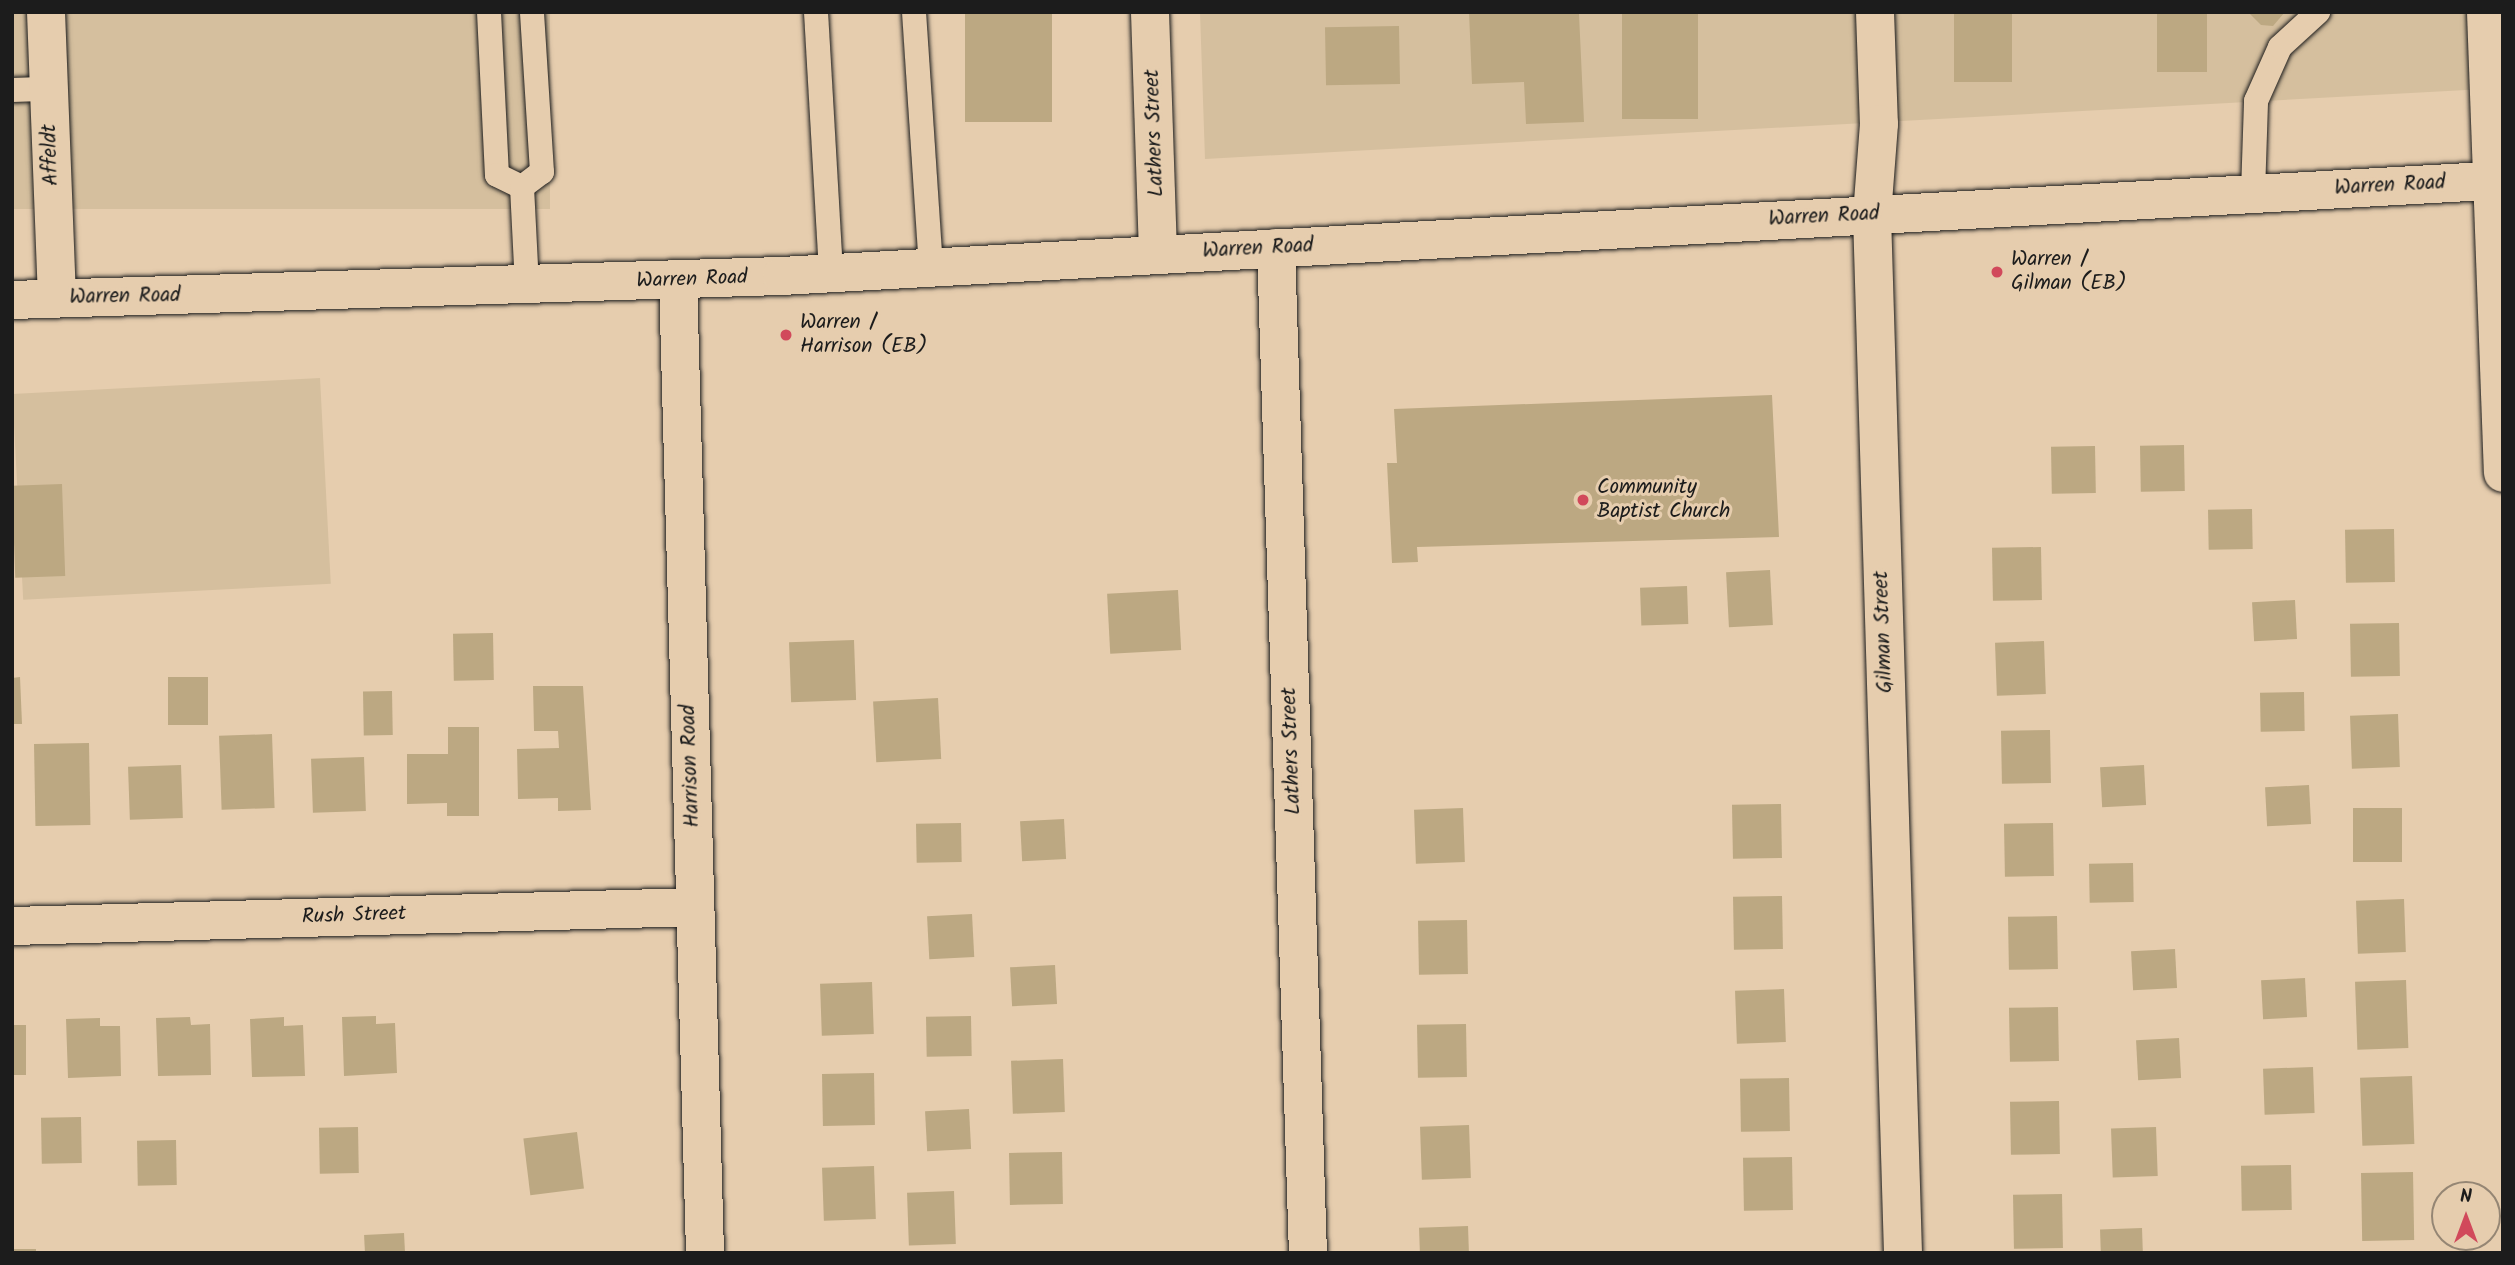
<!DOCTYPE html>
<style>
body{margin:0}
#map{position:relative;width:2515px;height:1265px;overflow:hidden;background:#e6cdae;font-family:Kalam,sans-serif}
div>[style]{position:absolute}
.built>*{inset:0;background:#d5bf9e;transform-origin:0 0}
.building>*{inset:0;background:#bca882;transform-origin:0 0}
.roads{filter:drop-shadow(0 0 2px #1c1c1c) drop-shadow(0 0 2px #1c1c1c)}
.lane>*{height:24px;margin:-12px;padding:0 12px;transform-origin:12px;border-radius:12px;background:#e6cdae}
.street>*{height:38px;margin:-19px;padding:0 19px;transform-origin:19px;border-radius:19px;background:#e6cdae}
.secondary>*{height:38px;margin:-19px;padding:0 19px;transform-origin:19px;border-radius:19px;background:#e6cdae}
.dots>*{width:19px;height:19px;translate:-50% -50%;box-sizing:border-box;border:4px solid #e6cdae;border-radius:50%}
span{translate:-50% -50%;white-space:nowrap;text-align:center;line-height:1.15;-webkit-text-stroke:6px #e6cdae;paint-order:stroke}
.street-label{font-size:21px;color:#1c1c1c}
.poi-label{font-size:21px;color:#1c1c1c}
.left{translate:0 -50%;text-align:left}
.frame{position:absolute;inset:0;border:14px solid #1c1c1c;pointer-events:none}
.north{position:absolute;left:2431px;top:1181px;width:70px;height:70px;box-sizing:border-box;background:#e6cdae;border:2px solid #958674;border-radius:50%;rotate:0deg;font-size:19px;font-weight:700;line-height:28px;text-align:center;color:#1c1c1c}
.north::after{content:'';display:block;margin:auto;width:24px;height:32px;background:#d1495b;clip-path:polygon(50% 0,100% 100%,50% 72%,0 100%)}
</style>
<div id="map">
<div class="built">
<i style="left:12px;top:12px;width:538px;height:197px"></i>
<i style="clip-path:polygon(1200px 12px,2503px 12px,2503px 88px,1205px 159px)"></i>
<i style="left:320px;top:378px;width:206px;height:308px;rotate:87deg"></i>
</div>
<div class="building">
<i style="left:965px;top:12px;width:87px;height:110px"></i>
<i style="clip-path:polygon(1469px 12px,1579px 14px,1584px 122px,1526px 124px,1524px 82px,1472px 84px)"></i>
<i style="left:1622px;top:12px;width:76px;height:107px"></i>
<i style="left:1954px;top:12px;width:58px;height:70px"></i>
<i style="left:2157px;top:12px;width:50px;height:60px"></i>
<i style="clip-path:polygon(2248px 12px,2285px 12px,2273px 26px,2261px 25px)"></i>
<i style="left:1399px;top:26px;width:58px;height:74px;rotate:89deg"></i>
<i style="clip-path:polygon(1772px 395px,1779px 537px,1417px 547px,1418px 562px,1392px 563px,1387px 463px,1397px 463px,1394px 409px)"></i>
<i style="left:2184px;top:445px;width:46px;height:44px;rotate:89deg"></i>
<i style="left:2095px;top:446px;width:47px;height:44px;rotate:89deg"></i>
<i style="left:62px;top:484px;width:92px;height:50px;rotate:88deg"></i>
<i style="left:2252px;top:509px;width:40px;height:44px;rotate:89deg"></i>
<i style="left:2394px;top:529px;width:53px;height:49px;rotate:89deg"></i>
<i style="left:2041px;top:547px;width:53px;height:49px;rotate:89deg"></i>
<i style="left:1770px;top:570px;width:55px;height:44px;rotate:87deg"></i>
<i style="left:1687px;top:586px;width:38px;height:47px;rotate:88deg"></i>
<i style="left:1178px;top:590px;width:60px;height:71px;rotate:87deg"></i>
<i style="left:2295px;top:600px;width:39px;height:43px;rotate:87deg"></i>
<i style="left:2399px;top:623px;width:53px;height:49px;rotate:89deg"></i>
<i style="left:493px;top:633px;width:47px;height:40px;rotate:89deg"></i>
<i style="left:854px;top:640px;width:60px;height:65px;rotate:88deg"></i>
<i style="left:2044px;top:641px;width:53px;height:49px;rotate:88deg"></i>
<i style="clip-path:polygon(20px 677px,22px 724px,12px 724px,12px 678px)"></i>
<i style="left:168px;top:677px;width:40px;height:48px"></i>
<i style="clip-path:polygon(533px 686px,583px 686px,591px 810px,558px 811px,558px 798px,518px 799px,517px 749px,559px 748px,558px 731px,534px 731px)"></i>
<i style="left:392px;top:691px;width:44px;height:29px;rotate:89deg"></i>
<i style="left:2304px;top:692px;width:39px;height:44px;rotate:89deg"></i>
<i style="left:938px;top:698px;width:61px;height:65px;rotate:87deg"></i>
<i style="left:2398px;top:714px;width:53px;height:48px;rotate:88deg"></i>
<i style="clip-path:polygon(448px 727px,479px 727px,479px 816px,447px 816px,447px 803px,407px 804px,407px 754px,448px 754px)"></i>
<i style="left:2050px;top:730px;width:53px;height:49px;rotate:89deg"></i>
<i style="left:272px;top:734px;width:74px;height:53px;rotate:88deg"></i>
<i style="left:89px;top:743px;width:82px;height:55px;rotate:89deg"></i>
<i style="left:364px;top:757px;width:54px;height:53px;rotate:88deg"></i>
<i style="left:181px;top:765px;width:53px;height:53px;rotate:88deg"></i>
<i style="left:2144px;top:765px;width:40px;height:44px;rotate:87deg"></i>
<i style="left:2309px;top:785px;width:39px;height:44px;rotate:87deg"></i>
<i style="left:1781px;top:804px;width:54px;height:49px;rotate:89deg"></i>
<i style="left:1463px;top:808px;width:54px;height:49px;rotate:88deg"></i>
<i style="left:2353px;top:808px;width:49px;height:54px"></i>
<i style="left:1064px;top:819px;width:40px;height:44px;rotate:87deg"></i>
<i style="left:961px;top:823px;width:39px;height:45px;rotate:89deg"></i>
<i style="left:2053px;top:823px;width:53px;height:49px;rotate:89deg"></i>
<i style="left:2133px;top:863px;width:39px;height:44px;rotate:89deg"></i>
<i style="left:1782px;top:896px;width:53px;height:49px;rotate:89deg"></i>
<i style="left:2404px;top:899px;width:53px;height:48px;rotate:88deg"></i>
<i style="left:972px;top:914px;width:43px;height:45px;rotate:87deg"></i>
<i style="left:2057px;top:916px;width:53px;height:49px;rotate:89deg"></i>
<i style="left:1467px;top:920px;width:54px;height:49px;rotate:89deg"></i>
<i style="left:2175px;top:949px;width:39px;height:44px;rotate:87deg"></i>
<i style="left:1055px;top:965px;width:39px;height:45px;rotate:87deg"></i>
<i style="left:2305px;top:978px;width:39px;height:44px;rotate:87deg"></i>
<i style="left:2406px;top:980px;width:68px;height:51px;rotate:88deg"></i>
<i style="left:872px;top:982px;width:52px;height:52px;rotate:88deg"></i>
<i style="left:1784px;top:989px;width:53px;height:49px;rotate:88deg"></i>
<i style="left:2058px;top:1007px;width:54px;height:49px;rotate:89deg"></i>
<i style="clip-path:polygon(376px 1016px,376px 1024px,395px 1023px,397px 1073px,344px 1076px,342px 1017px)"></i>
<i style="left:971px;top:1016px;width:40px;height:45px;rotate:89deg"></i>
<i style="clip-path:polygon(190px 1017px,191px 1025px,210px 1024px,211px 1075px,158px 1076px,156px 1018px)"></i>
<i style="clip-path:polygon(284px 1017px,284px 1026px,303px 1025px,305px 1076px,252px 1077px,250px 1019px)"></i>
<i style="clip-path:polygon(100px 1018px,100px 1026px,120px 1026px,121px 1076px,68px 1078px,66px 1019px)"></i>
<i style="left:1466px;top:1024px;width:53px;height:49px;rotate:89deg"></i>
<i style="left:12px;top:1025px;width:14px;height:50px"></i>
<i style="left:2179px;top:1038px;width:40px;height:43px;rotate:87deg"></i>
<i style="left:1063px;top:1059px;width:53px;height:52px;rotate:88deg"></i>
<i style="left:2313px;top:1067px;width:46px;height:50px;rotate:88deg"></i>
<i style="left:874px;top:1073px;width:52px;height:52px;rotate:89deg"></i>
<i style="left:2412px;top:1076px;width:68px;height:52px;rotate:88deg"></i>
<i style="left:1789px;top:1078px;width:53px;height:49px;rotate:89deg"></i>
<i style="left:2059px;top:1101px;width:53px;height:49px;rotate:89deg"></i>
<i style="left:969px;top:1109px;width:40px;height:44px;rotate:87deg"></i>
<i style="left:81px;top:1117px;width:46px;height:40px;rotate:89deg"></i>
<i style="left:1469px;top:1125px;width:53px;height:49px;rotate:88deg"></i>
<i style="left:358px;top:1127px;width:46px;height:39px;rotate:89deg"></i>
<i style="left:2156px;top:1127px;width:49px;height:45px;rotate:88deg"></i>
<i style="left:577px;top:1132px;width:57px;height:54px;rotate:83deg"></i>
<i style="left:176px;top:1140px;width:45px;height:39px;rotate:89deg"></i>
<i style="left:1062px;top:1152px;width:52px;height:53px;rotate:89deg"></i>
<i style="left:1792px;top:1157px;width:53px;height:49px;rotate:89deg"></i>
<i style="left:2291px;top:1165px;width:45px;height:50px;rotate:89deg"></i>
<i style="left:874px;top:1166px;width:53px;height:52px;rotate:88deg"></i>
<i style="left:2413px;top:1172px;width:68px;height:52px;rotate:89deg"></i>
<i style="left:954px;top:1191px;width:53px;height:47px;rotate:88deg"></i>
<i style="left:2062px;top:1194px;width:54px;height:49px;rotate:89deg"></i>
<i style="left:1468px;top:1226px;width:27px;height:49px;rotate:88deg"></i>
<i style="left:2142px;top:1228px;width:25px;height:42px;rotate:88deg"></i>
<i style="left:404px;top:1233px;width:20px;height:40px;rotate:87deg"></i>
<i style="left:12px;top:1249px;width:24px;height:4px"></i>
</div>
<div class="roads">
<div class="lane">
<i style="left:489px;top:12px;width:163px;rotate:87.2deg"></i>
<i style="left:497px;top:175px;width:28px;rotate:26deg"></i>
<i style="left:816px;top:12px;width:261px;rotate:86.7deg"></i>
<i style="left:914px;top:12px;width:256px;rotate:86.2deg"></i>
<i style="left:12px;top:90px;width:37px;rotate:-2deg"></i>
<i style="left:522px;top:187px;width:25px;rotate:-37deg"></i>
<i style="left:542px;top:172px;width:160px;rotate:-93.6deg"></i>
<i style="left:522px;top:187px;width:99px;rotate:87.1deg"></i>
<i style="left:2253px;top:193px;width:92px;rotate:-88.1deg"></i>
<i style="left:2256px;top:101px;width:59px;rotate:-66deg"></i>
<i style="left:2280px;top:47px;width:52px;rotate:-42.6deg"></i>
</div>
<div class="street">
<i style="left:46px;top:12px;width:286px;rotate:87.8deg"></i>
<i style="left:1150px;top:12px;width:242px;rotate:88.1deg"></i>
<i style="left:1875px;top:12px;width:112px;rotate:88deg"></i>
<i style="left:1879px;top:124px;width:91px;rotate:94.4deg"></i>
<i style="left:1872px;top:215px;width:1038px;rotate:88.29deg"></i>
<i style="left:2486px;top:12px;width:461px;rotate:87.9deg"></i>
<i style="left:1276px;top:248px;width:1006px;rotate:88.18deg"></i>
<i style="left:12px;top:926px;width:683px;rotate:-1.59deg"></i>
</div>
<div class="secondary">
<i style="left:678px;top:280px;width:973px;rotate:88.41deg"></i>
<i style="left:12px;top:300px;width:770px;rotate:-1.79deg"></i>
<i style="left:782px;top:276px;width:1724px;rotate:-3.19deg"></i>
</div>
</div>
<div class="dots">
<i style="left:1997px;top:272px;background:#d1495b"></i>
<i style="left:786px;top:335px;background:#d1495b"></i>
<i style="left:1583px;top:500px;background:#d1495b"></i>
</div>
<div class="street-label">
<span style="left:1155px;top:133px;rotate:-92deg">Lathers Street</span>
<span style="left:51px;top:155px;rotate:-92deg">Affeldt</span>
<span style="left:2390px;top:186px;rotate:-3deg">Warren Road</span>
<span style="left:1824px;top:217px;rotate:-3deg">Warren Road</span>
<span style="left:1258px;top:249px;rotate:-3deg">Warren Road</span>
<span style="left:692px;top:280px;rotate:-2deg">Warren Road</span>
<span style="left:125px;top:297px;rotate:-1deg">Warren Road</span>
<span style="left:1884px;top:632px;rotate:-92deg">Gilman Street</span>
<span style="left:1292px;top:751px;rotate:-92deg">Lathers Street</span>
<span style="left:691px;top:766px;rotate:-92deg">Harrison Road</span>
<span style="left:354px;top:916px;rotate:-2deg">Rush Street</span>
</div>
<div class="poi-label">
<span class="left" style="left:2011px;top:272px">Warren /<br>Gilman (EB)</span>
<span class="left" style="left:800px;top:335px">Warren /<br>Harrison (EB)</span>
<span class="left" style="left:1597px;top:500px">Community<br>Baptist Church</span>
</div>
<div class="frame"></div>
<div class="north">N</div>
</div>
